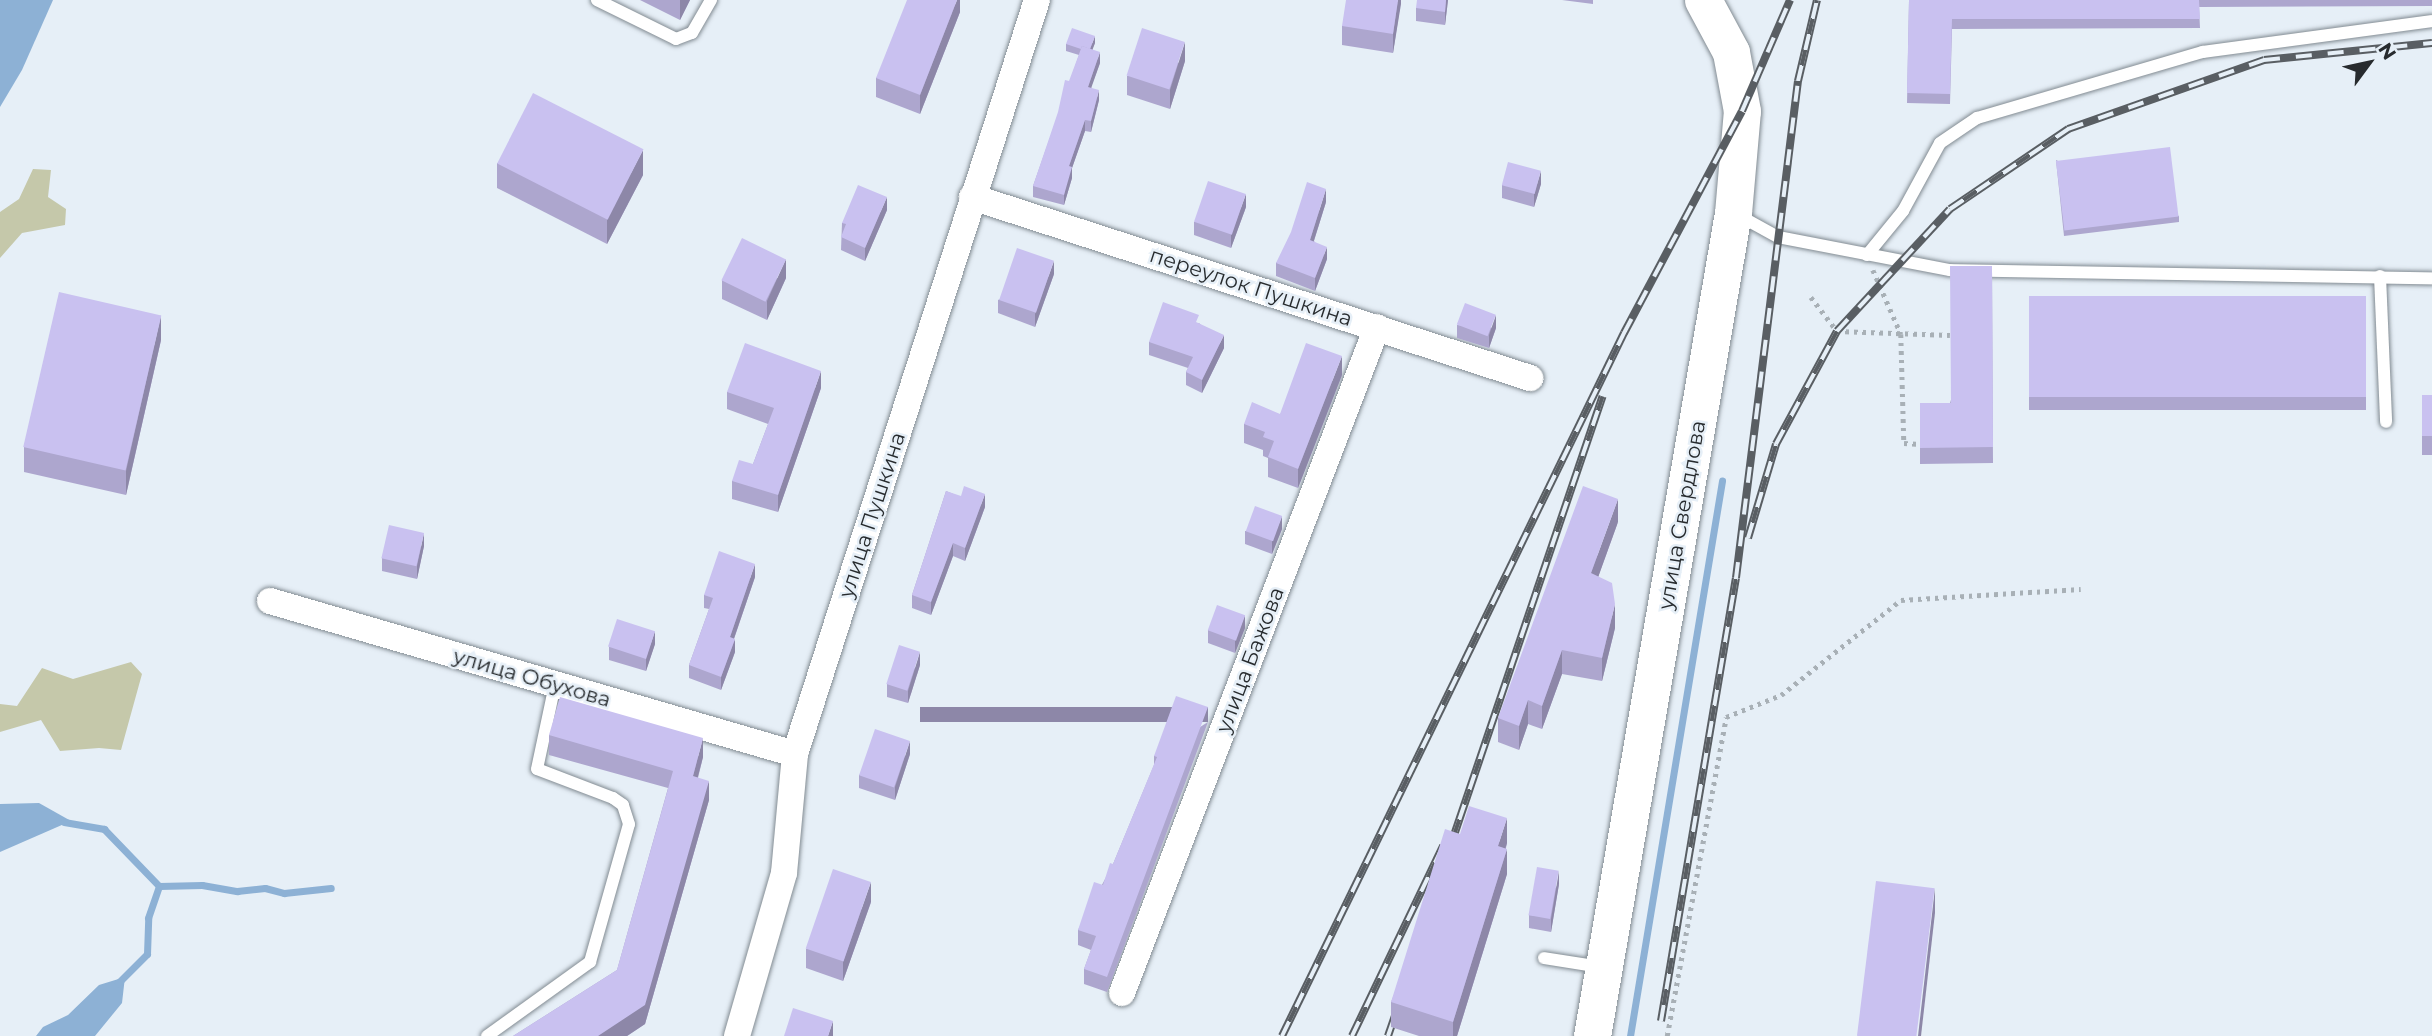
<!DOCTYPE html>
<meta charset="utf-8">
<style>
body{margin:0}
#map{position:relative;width:2432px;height:1036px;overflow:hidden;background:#e6eff7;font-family:Montserrat,sans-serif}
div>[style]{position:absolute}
.green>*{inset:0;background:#c5c8aa}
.water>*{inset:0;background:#8db1d5}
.stream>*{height:7px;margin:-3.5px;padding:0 3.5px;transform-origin:3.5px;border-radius:3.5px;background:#8db1d5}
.path>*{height:4.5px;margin-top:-2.25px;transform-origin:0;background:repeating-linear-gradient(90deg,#a8b0b6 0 3.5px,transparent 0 8.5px)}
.roads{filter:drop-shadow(0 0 2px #828b92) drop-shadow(0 0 2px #828b92)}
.lane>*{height:12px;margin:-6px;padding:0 6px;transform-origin:6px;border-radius:6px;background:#fff}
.street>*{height:26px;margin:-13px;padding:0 13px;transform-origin:13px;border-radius:13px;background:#fff}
.secondary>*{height:37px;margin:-18.5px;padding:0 18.5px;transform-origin:18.5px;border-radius:18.5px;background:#fff}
.rail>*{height:8px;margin-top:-4px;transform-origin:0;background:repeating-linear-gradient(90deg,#e6eff7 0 16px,#595e63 0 32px);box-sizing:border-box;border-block:2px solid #595e63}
.wall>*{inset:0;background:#ada6ce;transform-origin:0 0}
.shaded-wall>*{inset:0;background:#8d87a8;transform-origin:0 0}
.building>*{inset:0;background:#c9c1f0;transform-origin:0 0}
span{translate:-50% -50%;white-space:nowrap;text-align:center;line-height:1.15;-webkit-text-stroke:5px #e6eff7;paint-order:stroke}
.street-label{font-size:21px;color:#272b2e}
.north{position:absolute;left:2334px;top:28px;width:70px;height:70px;-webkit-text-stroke:5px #e6eff7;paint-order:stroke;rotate:57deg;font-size:19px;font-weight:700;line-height:28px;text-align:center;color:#272b2e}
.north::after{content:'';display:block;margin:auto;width:24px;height:32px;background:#272b2e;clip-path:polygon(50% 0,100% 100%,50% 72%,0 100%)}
</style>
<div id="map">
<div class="green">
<i style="clip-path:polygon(33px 169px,51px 170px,48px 197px,66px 209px,65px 225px,22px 233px,0 258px,0 212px,19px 199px)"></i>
<i style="clip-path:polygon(131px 662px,142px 674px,121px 750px,99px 748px,60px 751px,41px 720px,0 732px,0 704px,17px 706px,42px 668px,73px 679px)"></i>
</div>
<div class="water">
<i style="clip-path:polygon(0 0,53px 0,22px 70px,0 107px)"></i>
<i style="clip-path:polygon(39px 803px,71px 821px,0 852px,0 804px)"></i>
<i style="clip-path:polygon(125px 977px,122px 1003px,95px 1036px,36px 1036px,43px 1027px,68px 1015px,99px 985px)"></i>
</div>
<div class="stream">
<i style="left:64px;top:822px;width:41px;rotate:9.9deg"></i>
<i style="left:104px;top:829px;width:79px;rotate:46deg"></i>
<i style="left:159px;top:886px;width:43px;rotate:-1.3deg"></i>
<i style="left:202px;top:885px;width:36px;rotate:10deg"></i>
<i style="left:237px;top:891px;width:28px;rotate:-6deg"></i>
<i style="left:265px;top:888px;width:20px;rotate:15deg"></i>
<i style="left:284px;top:893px;width:47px;rotate:-6.1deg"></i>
<i style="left:118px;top:983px;width:41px;rotate:-45deg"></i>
<i style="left:147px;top:954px;width:36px;rotate:-88deg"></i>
<i style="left:148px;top:918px;width:34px;rotate:-71deg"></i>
<i style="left:1630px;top:1036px;width:563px;rotate:-80.59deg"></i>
</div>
<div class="path">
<i style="left:1873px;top:270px;width:70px;rotate:66.4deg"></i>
<i style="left:1901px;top:334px;width:109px;rotate:88.4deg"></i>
<i style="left:1904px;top:443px;width:16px;rotate:4deg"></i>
<i style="left:1811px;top:297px;width:43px;rotate:52.6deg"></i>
<i style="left:1837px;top:331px;width:113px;rotate:2deg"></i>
<i style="left:1667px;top:1036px;width:324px;rotate:-79.5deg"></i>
<i style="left:1726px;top:717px;width:59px;rotate:-21.8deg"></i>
<i style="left:1781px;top:695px;width:153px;rotate:-38.4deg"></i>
<i style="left:1901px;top:600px;width:180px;rotate:-3.5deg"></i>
</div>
<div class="roads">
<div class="lane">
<i style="left:597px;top:0;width:88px;rotate:26.3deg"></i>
<i style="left:676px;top:39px;width:17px;rotate:-21deg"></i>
<i style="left:692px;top:33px;width:38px;rotate:-60deg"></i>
<i style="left:1738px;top:215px;width:46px;rotate:28.8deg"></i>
<i style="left:1778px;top:237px;width:175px;rotate:10.9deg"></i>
<i style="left:1950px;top:270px;width:482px;rotate:1deg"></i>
<i style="left:1867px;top:255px;width:57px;rotate:-50.7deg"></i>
<i style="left:1903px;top:211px;width:77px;rotate:-61.4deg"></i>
<i style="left:1940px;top:143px;width:45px;rotate:-34deg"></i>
<i style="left:1977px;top:118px;width:235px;rotate:-16.3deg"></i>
<i style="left:2203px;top:52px;width:231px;rotate:-7.7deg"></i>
<i style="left:2380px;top:276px;width:146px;rotate:87.6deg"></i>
<i style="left:1544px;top:958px;width:58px;rotate:9deg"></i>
<i style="left:487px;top:1036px;width:127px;rotate:-35.7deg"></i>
<i style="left:590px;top:962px;width:143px;rotate:-74.2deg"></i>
<i style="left:629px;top:824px;width:20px;rotate:-108deg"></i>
<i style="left:623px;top:805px;width:12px;rotate:-145deg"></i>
<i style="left:613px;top:798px;width:81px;rotate:-159.1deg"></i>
<i style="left:537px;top:769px;width:87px;rotate:-78deg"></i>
</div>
<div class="street">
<i style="left:972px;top:197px;width:587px;rotate:17.97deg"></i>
<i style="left:270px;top:601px;width:547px;rotate:16.25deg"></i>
<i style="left:1122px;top:993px;width:713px;rotate:-69.05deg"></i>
<i style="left:737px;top:1036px;width:170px;rotate:-73.9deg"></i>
<i style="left:784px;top:873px;width:120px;rotate:-84.7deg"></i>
<i style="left:795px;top:754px;width:792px;rotate:-72.21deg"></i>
</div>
<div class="secondary">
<i style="left:1592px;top:1036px;width:835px;rotate:-80.28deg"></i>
<i style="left:1733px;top:213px;width:102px;rotate:-85deg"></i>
<i style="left:1742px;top:111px;width:60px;rotate:-100.6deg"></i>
<i style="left:1731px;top:52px;width:59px;rotate:-118.3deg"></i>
</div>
</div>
<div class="rail">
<i style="left:1748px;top:538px;width:98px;rotate:-73.4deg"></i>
<i style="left:1776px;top:444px;width:128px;rotate:-61.6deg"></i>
<i style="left:1837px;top:331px;width:166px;rotate:-47.2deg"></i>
<i style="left:1950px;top:209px;width:143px;rotate:-34.1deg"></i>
<i style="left:2068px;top:129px;width:208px;rotate:-19.4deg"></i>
<i style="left:2264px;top:60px;width:169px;rotate:-5.8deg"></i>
<i style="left:1449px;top:850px;width:479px;rotate:-71.3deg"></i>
<i style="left:1661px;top:1021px;width:449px;rotate:-80.4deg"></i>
<i style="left:1736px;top:578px;width:501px;rotate:-82.89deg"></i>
<i style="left:1798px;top:81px;width:83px;rotate:-76.8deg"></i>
<i style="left:1282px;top:1036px;width:782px;rotate:-64.06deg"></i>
<i style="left:1624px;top:333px;width:251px;rotate:-62deg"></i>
<i style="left:1742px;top:111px;width:121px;rotate:-66.6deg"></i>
<i style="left:1352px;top:1036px;width:211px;rotate:-64.4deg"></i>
<i style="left:1388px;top:1036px;width:28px;rotate:-71deg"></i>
</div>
<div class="wall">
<i style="clip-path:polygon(640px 0,690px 0,680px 20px)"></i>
<i style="clip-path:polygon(960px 0,960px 12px,920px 114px,876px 97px,876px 78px)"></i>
<i style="clip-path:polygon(1401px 0,1393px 53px,1342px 45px,1342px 26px)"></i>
<i style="clip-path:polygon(1448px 0,1445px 25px,1416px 21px,1416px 8px)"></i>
<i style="clip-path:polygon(1562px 0,1593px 0,1593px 4px)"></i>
<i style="clip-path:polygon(1909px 0,2432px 0,2432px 6px,2199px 7px,2200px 28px,1952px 29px,1950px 104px,1907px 103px)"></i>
<i style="clip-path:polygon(1095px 43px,1092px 49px,1100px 63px,1091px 87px,1099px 100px,1091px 132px,1085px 131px,1072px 168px,1072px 178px,1064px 205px,1033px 197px,1033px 186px,1079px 55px,1066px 51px,1066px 44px)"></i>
<i style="clip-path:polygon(1185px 61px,1170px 109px,1127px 95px,1127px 76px)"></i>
<i style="clip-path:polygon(2056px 160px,2179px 216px,2179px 222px,2064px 236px)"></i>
<i style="clip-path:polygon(497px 163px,643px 175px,607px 244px,497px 188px)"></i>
<i style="clip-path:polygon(1541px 184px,1534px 207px,1502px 198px,1502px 185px)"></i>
<i style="clip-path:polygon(1326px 202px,1314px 241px,1327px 259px,1315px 291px,1276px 276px,1276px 263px)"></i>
<i style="clip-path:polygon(1246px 207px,1231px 248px,1194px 235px,1194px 222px)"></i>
<i style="clip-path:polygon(887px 210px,865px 261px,841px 250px,842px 223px)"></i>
<i style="clip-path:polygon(1992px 266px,1993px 463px,1920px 464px,1920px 403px,1950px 403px)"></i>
<i style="clip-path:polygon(1054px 274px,1035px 327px,998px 313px,998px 300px)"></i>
<i style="clip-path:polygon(786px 278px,767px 320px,722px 299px,722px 280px)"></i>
<i style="left:2366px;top:296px;width:114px;height:337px;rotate:90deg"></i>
<i style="clip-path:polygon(1199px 323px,1224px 348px,1202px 393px,1186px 385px,1186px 372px,1188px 368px,1149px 355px,1149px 342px)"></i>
<i style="clip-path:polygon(1457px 325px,1496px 328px,1489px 348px,1457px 338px)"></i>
<i style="clip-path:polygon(161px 340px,126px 495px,24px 472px,24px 447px)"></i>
<i style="clip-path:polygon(1342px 375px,1298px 488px,1268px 477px,1268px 458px,1263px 456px,1263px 450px,1244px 443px,1244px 424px,1280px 414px)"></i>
<i style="clip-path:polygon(821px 388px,778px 512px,732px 499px,732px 481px,753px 464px,768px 424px,727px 409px,727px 392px)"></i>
<i style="left:2422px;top:395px;width:10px;height:60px"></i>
<i style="clip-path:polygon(946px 491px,985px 507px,965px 561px,953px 556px,931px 615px,912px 608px,912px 595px)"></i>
<i style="clip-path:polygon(1618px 522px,1598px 577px,1615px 628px,1602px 681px,1562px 674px,1542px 729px,1528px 724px,1519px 750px,1498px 742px,1498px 718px)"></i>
<i style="clip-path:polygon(1282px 529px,1272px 554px,1245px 544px,1245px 531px)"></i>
<i style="clip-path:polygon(424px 546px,417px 579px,382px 571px,382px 558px)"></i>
<i style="clip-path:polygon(755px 577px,734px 639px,735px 652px,721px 690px,689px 678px,689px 665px,709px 609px,704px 608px,704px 595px)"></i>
<i style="clip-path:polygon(1245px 628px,1235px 653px,1208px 643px,1208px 630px)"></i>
<i style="clip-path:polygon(655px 644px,646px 671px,609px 660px,609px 647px)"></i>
<i style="clip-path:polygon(920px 665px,908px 703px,887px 697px,887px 684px)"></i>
<i style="clip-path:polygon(1208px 722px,1107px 992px,1084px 984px,1084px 969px,1091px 950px,1078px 945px,1078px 930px,1113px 864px,1154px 765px,1154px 756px)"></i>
<i style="clip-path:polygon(549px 735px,703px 757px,698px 778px,709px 800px,645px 1024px,627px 1036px,513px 1036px,617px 970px,668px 788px,549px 755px)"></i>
<i style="clip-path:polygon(910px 754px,895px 800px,859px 788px,859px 775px)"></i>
<i style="clip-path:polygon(1460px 834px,1507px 843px,1506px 848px,1507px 874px,1457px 1036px,1419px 1036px,1391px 1027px,1391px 1002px)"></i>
<i style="clip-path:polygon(1559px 884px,1551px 932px,1529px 928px,1529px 915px)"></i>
<i style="clip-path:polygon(871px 902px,843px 981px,806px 968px,806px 949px)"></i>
</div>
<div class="shaded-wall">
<i style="clip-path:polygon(680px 0,690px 0,680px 20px)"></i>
<i style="clip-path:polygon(957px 0,960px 0,960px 12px,920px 114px,920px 95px)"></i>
<i style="clip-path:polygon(1398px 0,1401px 0,1401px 4px,1393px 53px,1393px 34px)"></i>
<i style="clip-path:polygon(1446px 0,1448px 0,1445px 25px,1445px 12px)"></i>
<i style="clip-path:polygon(1095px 36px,1095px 43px,1089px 59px,1089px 52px)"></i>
<i style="clip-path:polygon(1185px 42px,1185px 61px,1170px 109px,1170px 90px)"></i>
<i style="clip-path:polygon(1100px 52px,1100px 63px,1088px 97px,1088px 87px)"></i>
<i style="clip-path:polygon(1099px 90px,1099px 100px,1091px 132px,1091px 121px)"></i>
<i style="clip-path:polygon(1085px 120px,1085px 131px,1072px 168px,1072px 178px,1064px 205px,1064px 195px,1069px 166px)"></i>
<i style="clip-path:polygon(643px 150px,643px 175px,607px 244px,607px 219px)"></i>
<i style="clip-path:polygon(1541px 171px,1541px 184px,1534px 207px,1534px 194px)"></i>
<i style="clip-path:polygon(1326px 189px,1326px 202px,1310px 253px,1310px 240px)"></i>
<i style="clip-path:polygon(1246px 194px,1246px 207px,1231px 248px,1231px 235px)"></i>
<i style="clip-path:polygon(887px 197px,887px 210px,865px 261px,865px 248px)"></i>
<i style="clip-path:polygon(1327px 247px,1327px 259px,1315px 291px,1315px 278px)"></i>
<i style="clip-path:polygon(786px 259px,786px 278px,767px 320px,767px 301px)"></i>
<i style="clip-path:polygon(1054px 261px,1054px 274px,1035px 327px,1035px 314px)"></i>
<i style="clip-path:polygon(161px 315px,161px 340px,126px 495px,126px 471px)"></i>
<i style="clip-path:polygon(1496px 315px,1496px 328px,1489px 348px,1489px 335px)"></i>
<i style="clip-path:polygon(1224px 335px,1224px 348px,1202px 393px,1202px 380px)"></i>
<i style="clip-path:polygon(1342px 356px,1342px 375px,1298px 488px,1298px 469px)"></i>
<i style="clip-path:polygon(821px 371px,821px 388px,778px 512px,778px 495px)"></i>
<i style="clip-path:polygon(985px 494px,985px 507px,965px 561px,965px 548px)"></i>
<i style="clip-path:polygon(1618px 499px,1618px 522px,1591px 597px,1591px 573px)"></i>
<i style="clip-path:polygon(1282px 516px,1282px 529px,1272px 554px,1272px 541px)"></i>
<i style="clip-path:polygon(424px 533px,424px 546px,417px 579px,417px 566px)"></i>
<i style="clip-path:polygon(953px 543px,953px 556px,931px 615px,931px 602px)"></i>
<i style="clip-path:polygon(755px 564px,755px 577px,730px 650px,730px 637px)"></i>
<i style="clip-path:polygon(1615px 604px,1615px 628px,1602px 681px,1602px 658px)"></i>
<i style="clip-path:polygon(1245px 615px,1245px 628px,1235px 653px,1235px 640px)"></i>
<i style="clip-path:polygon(655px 631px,655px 644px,646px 671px,646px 658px)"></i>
<i style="clip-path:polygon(735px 639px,735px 652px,721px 690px,721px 677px)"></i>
<i style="clip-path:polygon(1562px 650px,1562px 674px,1542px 729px,1542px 706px)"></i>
<i style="clip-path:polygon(920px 652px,920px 665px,908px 703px,908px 691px)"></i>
<i style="clip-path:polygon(1528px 700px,1528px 724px,1519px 750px,1519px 726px)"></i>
<i style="left:1208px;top:707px;width:15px;height:288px;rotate:90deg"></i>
<i style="clip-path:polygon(703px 738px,703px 757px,693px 795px,693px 776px)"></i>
<i style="clip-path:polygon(910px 741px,910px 754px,895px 800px,895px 787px)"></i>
<i style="clip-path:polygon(709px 781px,709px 800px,645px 1024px,627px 1036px,598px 1036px)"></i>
<i style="clip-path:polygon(1507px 818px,1507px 843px,1498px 871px,1498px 846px)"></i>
<i style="clip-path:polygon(1507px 849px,1507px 874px,1457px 1036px,1453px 1036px,1453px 1022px)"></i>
<i style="clip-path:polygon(1559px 871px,1559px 884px,1551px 932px,1551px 919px)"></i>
<i style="clip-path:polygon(871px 882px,871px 902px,843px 981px,843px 962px)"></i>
<i style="clip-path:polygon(1935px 888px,1935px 913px,1921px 1036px,1918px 1036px)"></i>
<i style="clip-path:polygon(833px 1021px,833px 1036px,828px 1036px)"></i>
</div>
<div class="building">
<i style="clip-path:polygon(907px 0,957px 0,920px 95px,876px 78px)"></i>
<i style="clip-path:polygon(1346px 0,1398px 0,1393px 34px,1342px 26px)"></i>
<i style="clip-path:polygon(1417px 0,1446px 0,1445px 12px,1416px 8px)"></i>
<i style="clip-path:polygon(1909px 0,2199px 0,2200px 19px,1952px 19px,1950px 94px,1907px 93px)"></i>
<i style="clip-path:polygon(1072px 28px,1095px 36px,1090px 49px,1082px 46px,1081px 49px,1066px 44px)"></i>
<i style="left:1142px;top:28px;width:45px;height:50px;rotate:18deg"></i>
<i style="clip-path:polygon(1082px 46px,1100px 52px,1088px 87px,1099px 90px,1091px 121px,1085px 120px,1069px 166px,1072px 167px,1064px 195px,1033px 186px,1058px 112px,1065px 80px,1069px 81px)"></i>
<i style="left:533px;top:93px;width:124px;height:79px;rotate:27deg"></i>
<i style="left:2170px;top:147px;width:70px;height:115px;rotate:83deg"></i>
<i style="left:1508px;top:162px;width:34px;height:24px;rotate:15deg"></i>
<i style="left:1208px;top:181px;width:40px;height:43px;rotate:19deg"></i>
<i style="clip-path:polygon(1307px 182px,1326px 189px,1310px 240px,1327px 247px,1315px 278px,1276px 263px,1291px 232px)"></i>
<i style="clip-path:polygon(858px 185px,887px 197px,865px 248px,841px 237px,846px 224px,842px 223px)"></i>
<i style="left:742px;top:238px;width:49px;height:47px;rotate:26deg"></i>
<i style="left:1017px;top:248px;width:39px;height:55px;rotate:19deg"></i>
<i style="clip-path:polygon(1950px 266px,1992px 266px,1993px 447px,1920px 448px,1920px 403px,1951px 403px)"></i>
<i style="left:59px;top:292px;width:105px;height:159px;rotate:13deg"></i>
<i style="left:2366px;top:296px;width:101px;height:337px;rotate:90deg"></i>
<i style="clip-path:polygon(1163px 302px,1199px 315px,1196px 322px,1224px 335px,1202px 380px,1186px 372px,1193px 357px,1149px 342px)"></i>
<i style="left:1465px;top:303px;width:33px;height:23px;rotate:21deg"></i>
<i style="clip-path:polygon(745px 343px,821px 371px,778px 495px,732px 481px,739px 460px,753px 464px,774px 408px,727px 392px)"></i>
<i style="clip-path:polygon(1306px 343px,1342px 356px,1298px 469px,1268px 457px,1274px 441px,1263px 437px,1265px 432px,1244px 424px,1252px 402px,1280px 414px)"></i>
<i style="left:2422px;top:395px;width:10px;height:41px"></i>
<i style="clip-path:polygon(964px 486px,985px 494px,965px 548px,953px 543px,931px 602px,912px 595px,946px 491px,961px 496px)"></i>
<i style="clip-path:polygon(1583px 486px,1618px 499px,1591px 573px,1612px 583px,1615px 604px,1602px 658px,1562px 650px,1542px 706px,1528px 700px,1519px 726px,1498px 718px)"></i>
<i style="left:1255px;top:506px;width:29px;height:27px;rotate:20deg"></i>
<i style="left:389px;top:525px;width:36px;height:34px;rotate:13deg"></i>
<i style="clip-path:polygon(719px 551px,755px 564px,730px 637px,735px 639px,721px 677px,689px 665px,713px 598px,704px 595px)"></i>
<i style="left:1217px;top:605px;width:30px;height:27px;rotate:20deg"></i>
<i style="left:617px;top:619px;width:40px;height:29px;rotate:18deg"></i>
<i style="left:899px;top:645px;width:22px;height:41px;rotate:18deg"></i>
<i style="clip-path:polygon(1176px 696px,1208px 707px,1107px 977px,1084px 969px,1096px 936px,1078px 930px,1094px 882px,1103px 885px,1110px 863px,1113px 864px,1157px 757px,1154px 756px)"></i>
<i style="clip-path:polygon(560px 697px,703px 738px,693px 776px,709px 781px,645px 1005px,598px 1036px,513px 1036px,617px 970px,673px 771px,549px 735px)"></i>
<i style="left:875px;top:729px;width:37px;height:49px;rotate:19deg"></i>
<i style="clip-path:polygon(1469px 806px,1507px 818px,1498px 846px,1507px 849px,1453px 1022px,1391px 1002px,1445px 829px,1460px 834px)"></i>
<i style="left:1537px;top:867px;width:22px;height:49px;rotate:10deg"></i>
<i style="left:833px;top:869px;width:40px;height:84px;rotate:19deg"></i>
<i style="left:1876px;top:881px;width:59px;height:156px;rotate:7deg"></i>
<i style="clip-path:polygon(793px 1008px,833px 1021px,828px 1036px,784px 1036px)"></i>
</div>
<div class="street-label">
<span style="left:1251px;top:287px;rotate:18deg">переулок Пушкина</span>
<span style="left:872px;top:515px;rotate:-72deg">улица Пушкина</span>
<span style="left:1682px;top:515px;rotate:-80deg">улица Свердлова</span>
<span style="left:1250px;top:660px;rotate:-69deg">улица Бажова</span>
<span style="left:532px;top:678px;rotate:16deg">улица Обухова</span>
</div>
<div class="north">N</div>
</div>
